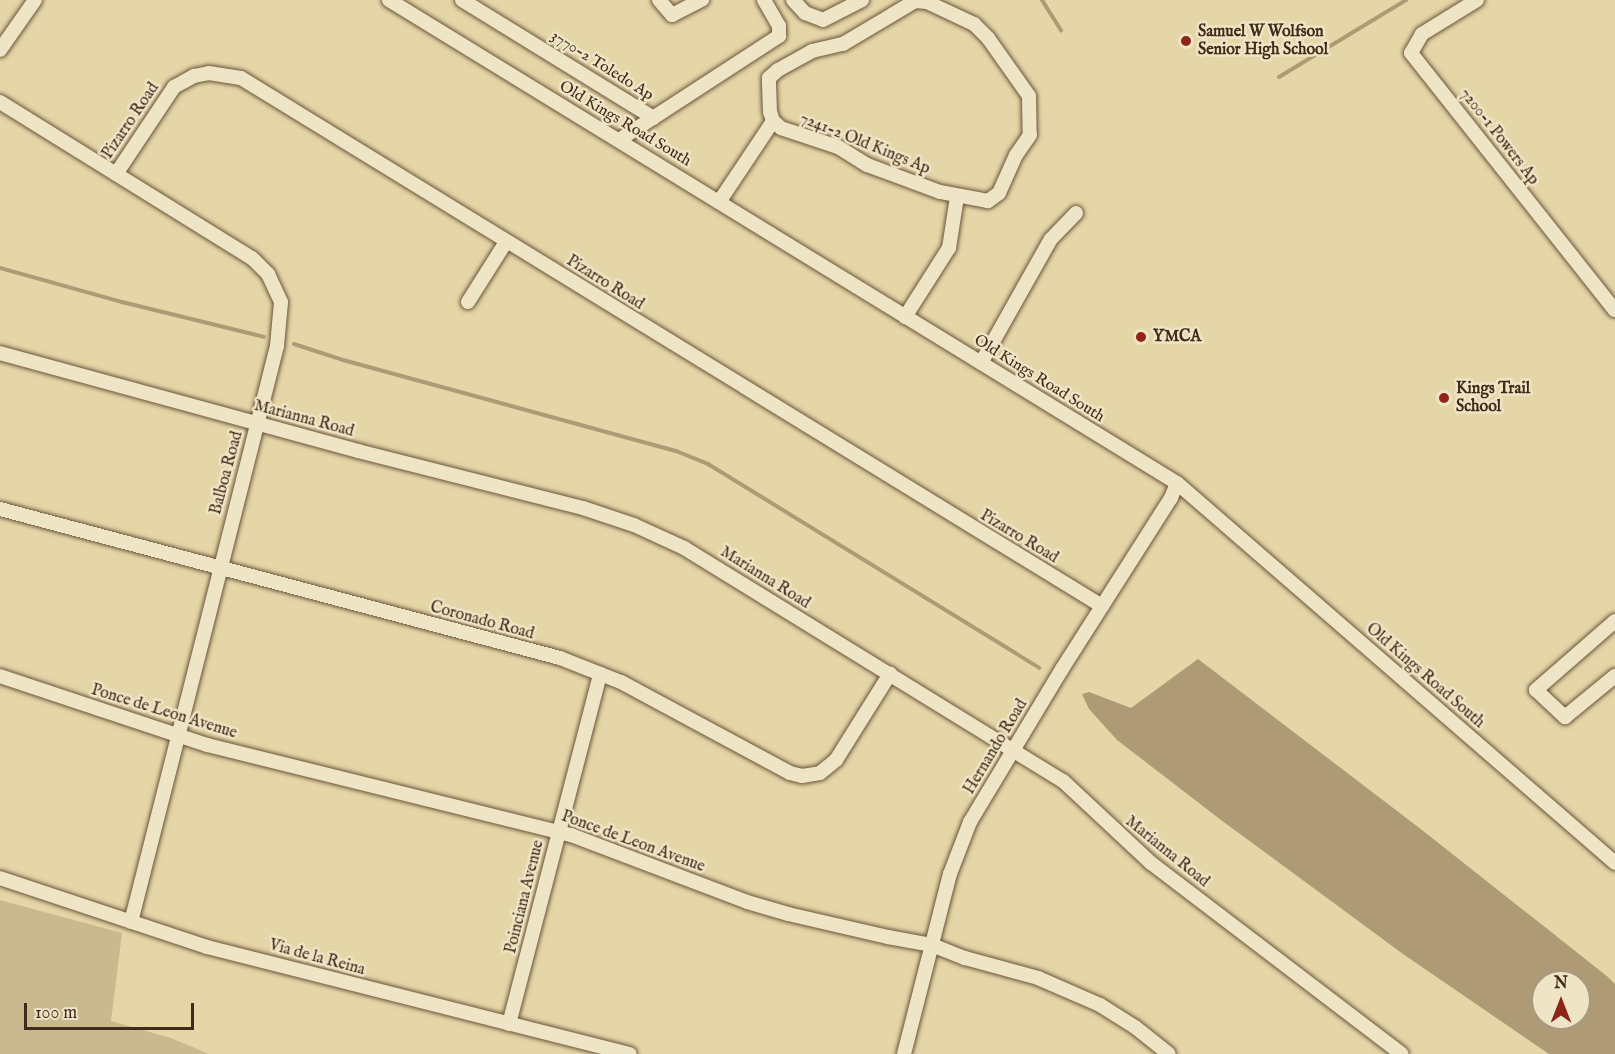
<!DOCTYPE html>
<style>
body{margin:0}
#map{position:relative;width:1615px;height:1054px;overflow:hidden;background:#e5d6a7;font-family:"IM FELL English",serif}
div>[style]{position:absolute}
.green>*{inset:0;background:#c9b98f}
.water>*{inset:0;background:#ae9b76}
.stream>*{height:4px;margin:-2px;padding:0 2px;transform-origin:2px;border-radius:2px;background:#ae9b76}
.roads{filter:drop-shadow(0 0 2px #6c543b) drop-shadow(0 0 2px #6c543b)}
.minor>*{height:14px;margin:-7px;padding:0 7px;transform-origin:7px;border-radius:7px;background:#eee4c6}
.dots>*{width:16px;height:16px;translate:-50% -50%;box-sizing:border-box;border:3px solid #eee4c6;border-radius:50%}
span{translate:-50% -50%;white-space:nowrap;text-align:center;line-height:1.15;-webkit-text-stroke:5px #eee4c6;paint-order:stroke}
.poi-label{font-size:16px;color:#432917;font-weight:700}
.left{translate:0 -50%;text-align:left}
.street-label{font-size:16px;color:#432917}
.north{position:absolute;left:1531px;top:970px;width:60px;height:60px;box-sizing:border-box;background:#eee4c6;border:2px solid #aa9980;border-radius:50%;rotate:0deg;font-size:16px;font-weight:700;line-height:24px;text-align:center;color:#432917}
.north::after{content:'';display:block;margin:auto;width:21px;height:27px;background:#8f2418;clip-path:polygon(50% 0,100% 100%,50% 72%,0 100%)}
.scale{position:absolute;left:24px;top:1003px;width:170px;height:27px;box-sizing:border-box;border:3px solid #432917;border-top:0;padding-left:8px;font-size:18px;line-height:21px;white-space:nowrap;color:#432917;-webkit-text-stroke:4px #eee4c6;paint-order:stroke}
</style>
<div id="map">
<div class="green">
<i style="clip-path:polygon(0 900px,122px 933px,111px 1021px,171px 1038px,209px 1054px,0 1054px)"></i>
</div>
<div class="water">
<i style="clip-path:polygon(evenodd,1198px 659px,1422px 830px,1608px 977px,1615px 984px,1615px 1054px,1549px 1054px,1403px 954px,1221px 820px,1117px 740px,1089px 709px,1082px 694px,1089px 692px,1131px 708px,1198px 659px,1543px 982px,1579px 982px,1579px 1018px,1543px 1018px,1543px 982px)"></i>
</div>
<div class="stream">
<i style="left:1042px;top:0;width:36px;rotate:58deg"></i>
<i style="left:1279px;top:77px;width:149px;rotate:-31.2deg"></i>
<i style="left:0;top:268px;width:127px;rotate:15.6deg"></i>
<i style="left:122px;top:302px;width:146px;rotate:13.8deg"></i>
<i style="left:294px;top:344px;width:52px;rotate:18.1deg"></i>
<i style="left:343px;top:360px;width:345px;rotate:15.3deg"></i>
<i style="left:676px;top:451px;width:35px;rotate:22deg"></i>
<i style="left:708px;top:464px;width:389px;rotate:31.6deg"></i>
</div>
<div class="roads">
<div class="minor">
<i style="left:389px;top:0;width:924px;rotate:31.51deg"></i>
<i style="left:1177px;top:483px;width:580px;rotate:40.94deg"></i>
<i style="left:462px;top:0;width:225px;rotate:31.6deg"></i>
<i style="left:659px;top:0;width:20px;rotate:49deg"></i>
<i style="left:672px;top:15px;width:34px;rotate:-27deg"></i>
<i style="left:793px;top:0;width:18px;rotate:47deg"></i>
<i style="left:805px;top:13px;width:19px;rotate:21deg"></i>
<i style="left:823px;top:20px;width:44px;rotate:-27.1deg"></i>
<i style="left:1477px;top:0;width:65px;rotate:148.3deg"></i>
<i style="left:1422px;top:34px;width:22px;rotate:120deg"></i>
<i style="left:1411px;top:53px;width:328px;rotate:51.6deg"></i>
<i style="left:915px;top:1px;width:12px;rotate:5deg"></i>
<i style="left:927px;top:2px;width:52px;rotate:25.1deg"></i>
<i style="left:974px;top:24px;width:20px;rotate:45deg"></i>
<i style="left:988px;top:38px;width:71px;rotate:54.7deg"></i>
<i style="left:1029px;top:96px;width:39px;rotate:89deg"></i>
<i style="left:1030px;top:135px;width:24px;rotate:125deg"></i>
<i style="left:1016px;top:155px;width:42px;rotate:114.1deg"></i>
<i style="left:999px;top:193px;width:14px;rotate:144deg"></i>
<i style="left:988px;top:201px;width:49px;rotate:-169.4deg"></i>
<i style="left:940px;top:192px;width:78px;rotate:-159.7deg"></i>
<i style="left:867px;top:165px;width:34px;rotate:-148deg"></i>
<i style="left:838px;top:147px;width:60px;rotate:-161.6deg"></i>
<i style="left:781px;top:128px;width:11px;rotate:-139deg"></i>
<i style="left:773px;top:121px;width:9px;rotate:-108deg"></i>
<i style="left:770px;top:112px;width:34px;rotate:-92deg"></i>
<i style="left:769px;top:78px;width:12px;rotate:-42deg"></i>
<i style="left:778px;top:70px;width:39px;rotate:-29deg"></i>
<i style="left:812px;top:51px;width:32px;rotate:-13deg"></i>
<i style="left:843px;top:44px;width:84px;rotate:-30.8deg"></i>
<i style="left:0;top:50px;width:61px;rotate:-55deg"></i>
<i style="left:0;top:102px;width:296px;rotate:31.8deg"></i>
<i style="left:252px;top:258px;width:23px;rotate:45deg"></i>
<i style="left:268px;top:274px;width:31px;rotate:65deg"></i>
<i style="left:281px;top:302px;width:44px;rotate:95.2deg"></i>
<i style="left:277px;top:346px;width:594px;rotate:104.22deg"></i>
<i style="left:619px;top:140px;width:191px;rotate:-33deg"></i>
<i style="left:779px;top:36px;width:10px;rotate:-90deg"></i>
<i style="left:779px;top:26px;width:30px;rotate:-120deg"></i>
<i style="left:116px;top:174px;width:105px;rotate:-56.3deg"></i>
<i style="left:174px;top:87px;width:23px;rotate:-29deg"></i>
<i style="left:194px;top:76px;width:15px;rotate:-11deg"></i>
<i style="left:209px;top:73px;width:32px;rotate:9deg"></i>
<i style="left:241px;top:78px;width:1010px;rotate:31.52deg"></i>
<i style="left:719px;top:202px;width:97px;rotate:-56.3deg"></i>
<i style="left:468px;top:302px;width:71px;rotate:-57.7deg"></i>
<i style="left:905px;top:317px;width:82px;rotate:-57.5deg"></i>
<i style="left:949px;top:248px;width:52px;rotate:-81.1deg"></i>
<i style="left:0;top:353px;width:371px;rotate:15.3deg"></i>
<i style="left:358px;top:451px;width:232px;rotate:14.2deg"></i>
<i style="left:583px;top:508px;width:54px;rotate:18.4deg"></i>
<i style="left:634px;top:525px;width:55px;rotate:24.7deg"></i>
<i style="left:684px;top:548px;width:445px;rotate:31.6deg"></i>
<i style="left:1063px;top:781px;width:120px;rotate:43deg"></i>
<i style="left:1151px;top:863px;width:315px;rotate:37.3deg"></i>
<i style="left:981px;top:363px;width:142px;rotate:-60.6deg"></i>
<i style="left:1051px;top:239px;width:36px;rotate:-46deg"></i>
<i style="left:0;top:509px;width:579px;rotate:14.9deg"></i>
<i style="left:560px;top:658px;width:66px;rotate:21.5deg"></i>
<i style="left:621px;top:682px;width:192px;rotate:28.3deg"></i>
<i style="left:790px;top:773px;width:12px;rotate:14deg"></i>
<i style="left:802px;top:776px;width:18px;rotate:-9deg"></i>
<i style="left:820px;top:773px;width:21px;rotate:-39deg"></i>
<i style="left:836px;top:760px;width:102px;rotate:-57.9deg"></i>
<i style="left:1615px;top:621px;width:105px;rotate:138.9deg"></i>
<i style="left:1536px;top:690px;width:40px;rotate:43deg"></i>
<i style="left:1565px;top:717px;width:65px;rotate:-39.4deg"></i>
<i style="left:0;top:676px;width:218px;rotate:18.4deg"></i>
<i style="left:207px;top:745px;width:375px;rotate:13.9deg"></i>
<i style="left:571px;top:835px;width:188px;rotate:20.8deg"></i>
<i style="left:747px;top:902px;width:43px;rotate:16.3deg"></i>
<i style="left:788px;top:914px;width:103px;rotate:13deg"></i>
<i style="left:888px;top:937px;width:45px;rotate:10.3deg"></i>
<i style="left:932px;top:945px;width:35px;rotate:22deg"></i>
<i style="left:965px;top:958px;width:76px;rotate:15.3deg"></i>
<i style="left:1038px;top:978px;width:68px;rotate:23.5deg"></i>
<i style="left:1100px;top:1005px;width:41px;rotate:32.2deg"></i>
<i style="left:1135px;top:1027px;width:43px;rotate:38.5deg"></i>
<i style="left:0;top:878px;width:218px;rotate:18.4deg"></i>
<i style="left:207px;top:947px;width:436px;rotate:14.2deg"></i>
<i style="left:509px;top:1024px;width:362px;rotate:-75.4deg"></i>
<i style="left:904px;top:1054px;width:186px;rotate:-75.7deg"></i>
<i style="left:950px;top:874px;width:56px;rotate:-69deg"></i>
<i style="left:970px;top:822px;width:179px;rotate:-59deg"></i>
<i style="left:1062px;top:669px;width:203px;rotate:-57.5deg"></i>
<i style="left:1171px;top:498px;width:16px;rotate:-68deg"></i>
</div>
</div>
<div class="dots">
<i style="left:1186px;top:41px;background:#8f2418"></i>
<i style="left:1141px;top:337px;background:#8f2418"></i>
<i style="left:1444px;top:398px;background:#8f2418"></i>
</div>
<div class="poi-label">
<span class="left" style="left:1198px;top:41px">Samuel W Wolfson<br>Senior High School</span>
<span class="left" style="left:1153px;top:337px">YMCA</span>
<span class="left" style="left:1456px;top:398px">Kings Trail<br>School</span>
</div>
<div class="street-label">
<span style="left:602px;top:66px;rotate:32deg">3770-2 Toledo Ap</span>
<span style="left:131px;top:121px;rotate:-56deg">Pizarro Road</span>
<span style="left:625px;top:124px;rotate:31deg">Old Kings Road South</span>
<span style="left:1499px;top:137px;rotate:52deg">7200-1 Powers Ap</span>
<span style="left:865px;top:144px;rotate:22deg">7241-2 Old Kings Ap</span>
<span style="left:605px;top:283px;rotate:32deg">Pizarro Road</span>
<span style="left:1039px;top:379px;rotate:32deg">Old Kings Road South</span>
<span style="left:304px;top:419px;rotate:15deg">Marianna Road</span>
<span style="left:227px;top:473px;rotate:-75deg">Balboa Road</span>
<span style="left:1019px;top:537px;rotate:31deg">Pizarro Road</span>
<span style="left:765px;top:578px;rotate:32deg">Marianna Road</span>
<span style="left:482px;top:621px;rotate:15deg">Coronado Road</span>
<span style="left:1425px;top:676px;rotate:41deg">Old Kings Road South</span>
<span style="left:164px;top:712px;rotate:17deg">Ponce de Leon Avenue</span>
<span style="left:996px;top:747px;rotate:-59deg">Hernando Road</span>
<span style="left:633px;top:842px;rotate:20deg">Ponce de Leon Avenue</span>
<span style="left:1167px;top:852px;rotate:39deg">Marianna Road</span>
<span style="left:525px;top:897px;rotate:-76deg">Poinciana Avenue</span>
<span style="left:317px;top:958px;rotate:15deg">Via de la Reina</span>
</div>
<div class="north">N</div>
<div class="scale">100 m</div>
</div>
